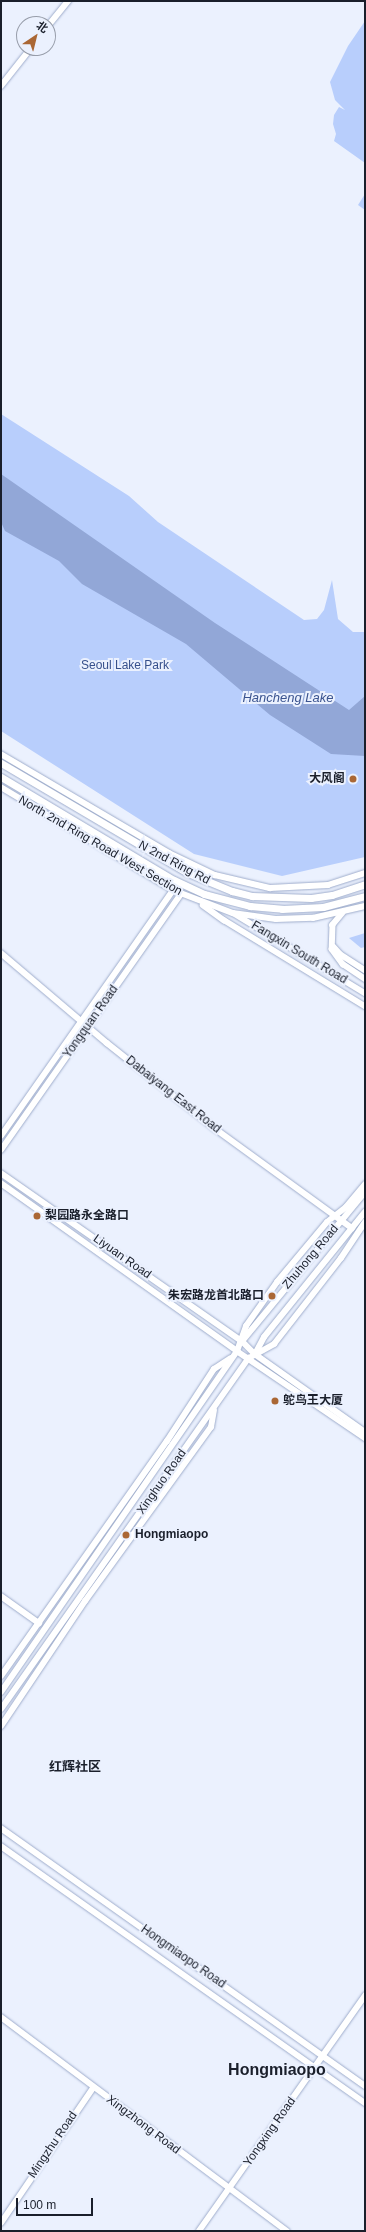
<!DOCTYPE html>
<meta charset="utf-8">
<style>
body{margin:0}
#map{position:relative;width:366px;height:2232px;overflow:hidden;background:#ebf1fe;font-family:Arial,"Noto Sans SC",sans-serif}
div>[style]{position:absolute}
.green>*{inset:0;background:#b8cefc}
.water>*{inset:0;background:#92a7d7}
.roads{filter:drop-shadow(0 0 1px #9fadcc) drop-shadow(0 0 1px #9fadcc)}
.secondary>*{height:5.5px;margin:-2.75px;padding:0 2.75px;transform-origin:2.75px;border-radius:2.75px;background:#fff}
.primary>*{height:6px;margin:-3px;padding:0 3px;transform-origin:3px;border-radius:3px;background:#fff}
.highway>*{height:7px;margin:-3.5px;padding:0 3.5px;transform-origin:3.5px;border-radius:3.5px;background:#fff}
.dots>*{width:11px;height:11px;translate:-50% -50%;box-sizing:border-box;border:2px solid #ebf1fe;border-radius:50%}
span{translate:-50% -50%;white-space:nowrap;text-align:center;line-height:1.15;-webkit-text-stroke:4px #ebf1fe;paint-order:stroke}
.park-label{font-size:12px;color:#37508c}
.poi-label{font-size:12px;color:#1a1f2b;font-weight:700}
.right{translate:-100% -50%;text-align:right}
.left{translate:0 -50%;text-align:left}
.street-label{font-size:12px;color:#1a1f2b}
.water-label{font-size:13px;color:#3a538f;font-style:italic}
.neighbourhood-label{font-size:13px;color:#1a1f2b;font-weight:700}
.district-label{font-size:16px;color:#1a1f2b;font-weight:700}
.frame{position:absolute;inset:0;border:2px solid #1a1f2b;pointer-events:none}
.north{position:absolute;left:16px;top:16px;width:40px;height:40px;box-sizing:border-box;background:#ebf1fe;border:1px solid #979daa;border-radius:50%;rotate:35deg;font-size:11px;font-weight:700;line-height:16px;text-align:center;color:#1a1f2b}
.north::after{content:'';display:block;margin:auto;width:14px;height:18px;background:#aa6735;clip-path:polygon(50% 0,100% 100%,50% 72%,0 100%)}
.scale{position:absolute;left:16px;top:2198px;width:77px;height:18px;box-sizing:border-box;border:2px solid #1a1f2b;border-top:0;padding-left:5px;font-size:12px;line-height:14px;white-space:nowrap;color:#1a1f2b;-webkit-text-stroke:3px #ebf1fe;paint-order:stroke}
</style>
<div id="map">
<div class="green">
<i style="clip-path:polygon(365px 21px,365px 163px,334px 141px,336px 134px,333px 124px,334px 115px,339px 107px,345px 110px,335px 100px,330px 82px,348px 46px)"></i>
<i style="clip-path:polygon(365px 194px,365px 210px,358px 205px)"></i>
<i style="clip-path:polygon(1px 414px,129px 496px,158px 522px,304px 620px,317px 619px,324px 610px,332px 580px,338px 619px,353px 632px,365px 632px,365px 857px,282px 876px,194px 854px,1px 731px)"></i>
<i style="clip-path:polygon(365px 933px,365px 947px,361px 948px,349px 938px)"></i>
</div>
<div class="water">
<i style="clip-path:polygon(1px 474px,215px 623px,349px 710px,365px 696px,365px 756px,331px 754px,270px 715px,186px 644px,82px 584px,59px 561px,5px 531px,1px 522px)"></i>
</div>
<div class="roads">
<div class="secondary">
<i style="left:48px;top:26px;width:32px;rotate:-51deg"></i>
<i style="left:1px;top:86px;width:48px;rotate:-51.7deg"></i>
<i style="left:1px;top:754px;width:195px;rotate:30.5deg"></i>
<i style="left:169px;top:853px;width:51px;rotate:25.6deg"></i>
<i style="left:215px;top:875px;width:57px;rotate:13.3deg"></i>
<i style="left:270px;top:888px;width:58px;rotate:-3deg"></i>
<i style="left:328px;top:885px;width:39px;rotate:-18deg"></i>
<i style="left:1px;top:787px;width:200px;rotate:30.9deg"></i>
<i style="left:173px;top:890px;width:64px;rotate:21deg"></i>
<i style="left:233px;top:913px;width:43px;rotate:7.9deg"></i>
<i style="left:276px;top:919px;width:37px;rotate:-2deg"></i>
<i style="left:313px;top:918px;width:53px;rotate:-13deg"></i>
<i style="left:203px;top:905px;width:26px;rotate:36deg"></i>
<i style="left:224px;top:920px;width:165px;rotate:31.4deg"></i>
<i style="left:343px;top:913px;width:16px;rotate:130deg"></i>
<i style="left:333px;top:925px;width:24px;rotate:92deg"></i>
<i style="left:332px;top:949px;width:19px;rotate:54deg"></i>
<i style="left:343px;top:964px;width:27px;rotate:34deg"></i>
<i style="left:235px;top:914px;width:152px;rotate:31.3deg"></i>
<i style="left:334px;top:947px;width:9px;rotate:49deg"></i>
<i style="left:340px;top:954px;width:30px;rotate:33deg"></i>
<i style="left:1px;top:953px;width:139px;rotate:40.3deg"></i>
<i style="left:107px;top:1043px;width:135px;rotate:38.4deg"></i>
<i style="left:213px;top:1127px;width:172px;rotate:36deg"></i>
<i style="left:1px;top:1136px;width:300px;rotate:-55deg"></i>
<i style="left:1px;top:1150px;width:313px;rotate:-54.9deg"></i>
<i style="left:1px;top:1173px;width:294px;rotate:34.9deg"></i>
<i style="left:242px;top:1341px;width:18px;rotate:45deg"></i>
<i style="left:255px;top:1354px;width:135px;rotate:35.3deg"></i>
<i style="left:1px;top:1183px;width:290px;rotate:35.4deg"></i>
<i style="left:237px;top:1351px;width:155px;rotate:34.2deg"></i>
<i style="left:1px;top:1596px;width:47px;rotate:35.4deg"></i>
<i style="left:1px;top:1828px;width:446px;rotate:35.3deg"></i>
<i style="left:1px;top:1846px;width:446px;rotate:35.2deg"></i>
<i style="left:1px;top:2017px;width:357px;rotate:36.8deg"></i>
<i style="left:1px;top:2223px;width:163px;rotate:-55.7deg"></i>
<i style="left:199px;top:2231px;width:288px;rotate:-54.8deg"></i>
</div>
<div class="primary">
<i style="left:243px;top:1340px;width:192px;rotate:-50.5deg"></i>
<i style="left:255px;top:1354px;width:19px;rotate:-62deg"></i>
<i style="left:264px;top:1337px;width:161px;rotate:-51.1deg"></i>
<i style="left:1px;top:1676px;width:288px;rotate:-54.8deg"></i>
<i style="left:167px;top:1441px;width:86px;rotate:-56.9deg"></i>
<i style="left:214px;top:1369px;width:20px;rotate:-33deg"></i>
<i style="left:1px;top:1692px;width:415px;rotate:-55.3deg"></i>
<i style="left:237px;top:1351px;width:27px;rotate:-70deg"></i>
<i style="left:246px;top:1326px;width:54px;rotate:-54.8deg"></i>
<i style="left:277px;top:1282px;width:78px;rotate:-50.2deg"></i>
<i style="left:327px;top:1222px;width:24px;rotate:-38deg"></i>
<i style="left:346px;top:1207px;width:30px;rotate:-50deg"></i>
<i style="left:1px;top:1709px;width:430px;rotate:-54.8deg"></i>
<i style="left:249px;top:1358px;width:29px;rotate:-29deg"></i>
<i style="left:274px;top:1344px;width:109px;rotate:-52.1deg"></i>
<i style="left:341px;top:1258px;width:43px;rotate:-56.3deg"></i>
<i style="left:1px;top:1726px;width:151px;rotate:-56.1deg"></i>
<i style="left:85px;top:1601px;width:215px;rotate:-54.1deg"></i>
<i style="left:211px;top:1427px;width:17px;rotate:-80deg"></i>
</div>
<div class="highway">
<i style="left:1px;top:763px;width:217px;rotate:30.5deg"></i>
<i style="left:188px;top:873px;width:48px;rotate:22.2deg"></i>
<i style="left:232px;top:891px;width:21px;rotate:14deg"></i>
<i style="left:252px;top:896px;width:59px;rotate:1.9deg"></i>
<i style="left:311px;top:898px;width:21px;rotate:-8deg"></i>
<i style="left:332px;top:895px;width:35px;rotate:-18deg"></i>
<i style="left:1px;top:777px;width:201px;rotate:30.8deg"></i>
<i style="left:174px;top:880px;width:33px;rotate:25deg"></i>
<i style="left:204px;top:894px;width:48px;rotate:14.6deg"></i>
<i style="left:250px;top:906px;width:32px;rotate:5deg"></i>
<i style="left:282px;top:909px;width:41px;rotate:-2.8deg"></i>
<i style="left:323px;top:907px;width:43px;rotate:-14.7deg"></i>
</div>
</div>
<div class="dots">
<i style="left:353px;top:779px;background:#aa6735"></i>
<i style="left:37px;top:1216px;background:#aa6735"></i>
<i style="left:272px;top:1296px;background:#aa6735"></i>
<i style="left:275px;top:1401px;background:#aa6735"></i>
<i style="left:126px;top:1535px;background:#aa6735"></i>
</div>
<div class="park-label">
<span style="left:125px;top:666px">Seoul Lake Park</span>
</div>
<div class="poi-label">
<span class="right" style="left:345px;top:779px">大风阁</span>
<span class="left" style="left:45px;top:1216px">梨园路永全路口</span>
<span class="right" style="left:264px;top:1296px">朱宏路龙首北路口</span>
<span class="left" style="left:283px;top:1401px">鸵鸟王大厦</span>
<span class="left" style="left:135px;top:1535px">Hongmiaopo</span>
</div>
<div class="street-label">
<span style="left:100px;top:846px;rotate:30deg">North 2nd Ring Road West Section</span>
<span style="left:174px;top:863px;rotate:28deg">N 2nd Ring Rd</span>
<span style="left:299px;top:953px;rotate:31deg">Fangxin South Road</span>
<span style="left:91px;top:1022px;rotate:-55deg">Yongquan Road</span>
<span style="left:173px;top:1095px;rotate:38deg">Dabaiyang East Road</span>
<span style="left:122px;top:1257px;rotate:35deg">Liyuan Road</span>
<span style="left:311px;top:1257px;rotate:-50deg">Zhuhong Road</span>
<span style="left:162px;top:1482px;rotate:-55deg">Xinghuo Road</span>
<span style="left:183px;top:1957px;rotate:35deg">Hongmiaopo Road</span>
<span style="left:143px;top:2125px;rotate:37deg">Xingzhong Road</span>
<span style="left:270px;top:2132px;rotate:-55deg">Yongxing Road</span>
<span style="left:53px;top:2145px;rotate:-56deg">Mingzhu Road</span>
</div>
<div class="water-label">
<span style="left:288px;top:698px">Hancheng Lake</span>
</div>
<div class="neighbourhood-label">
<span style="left:75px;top:1767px">红辉社区</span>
</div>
<div class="district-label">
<span style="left:277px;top:2070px">Hongmiaopo</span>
</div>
<div class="frame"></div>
<div class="north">北</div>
<div class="scale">100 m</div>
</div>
